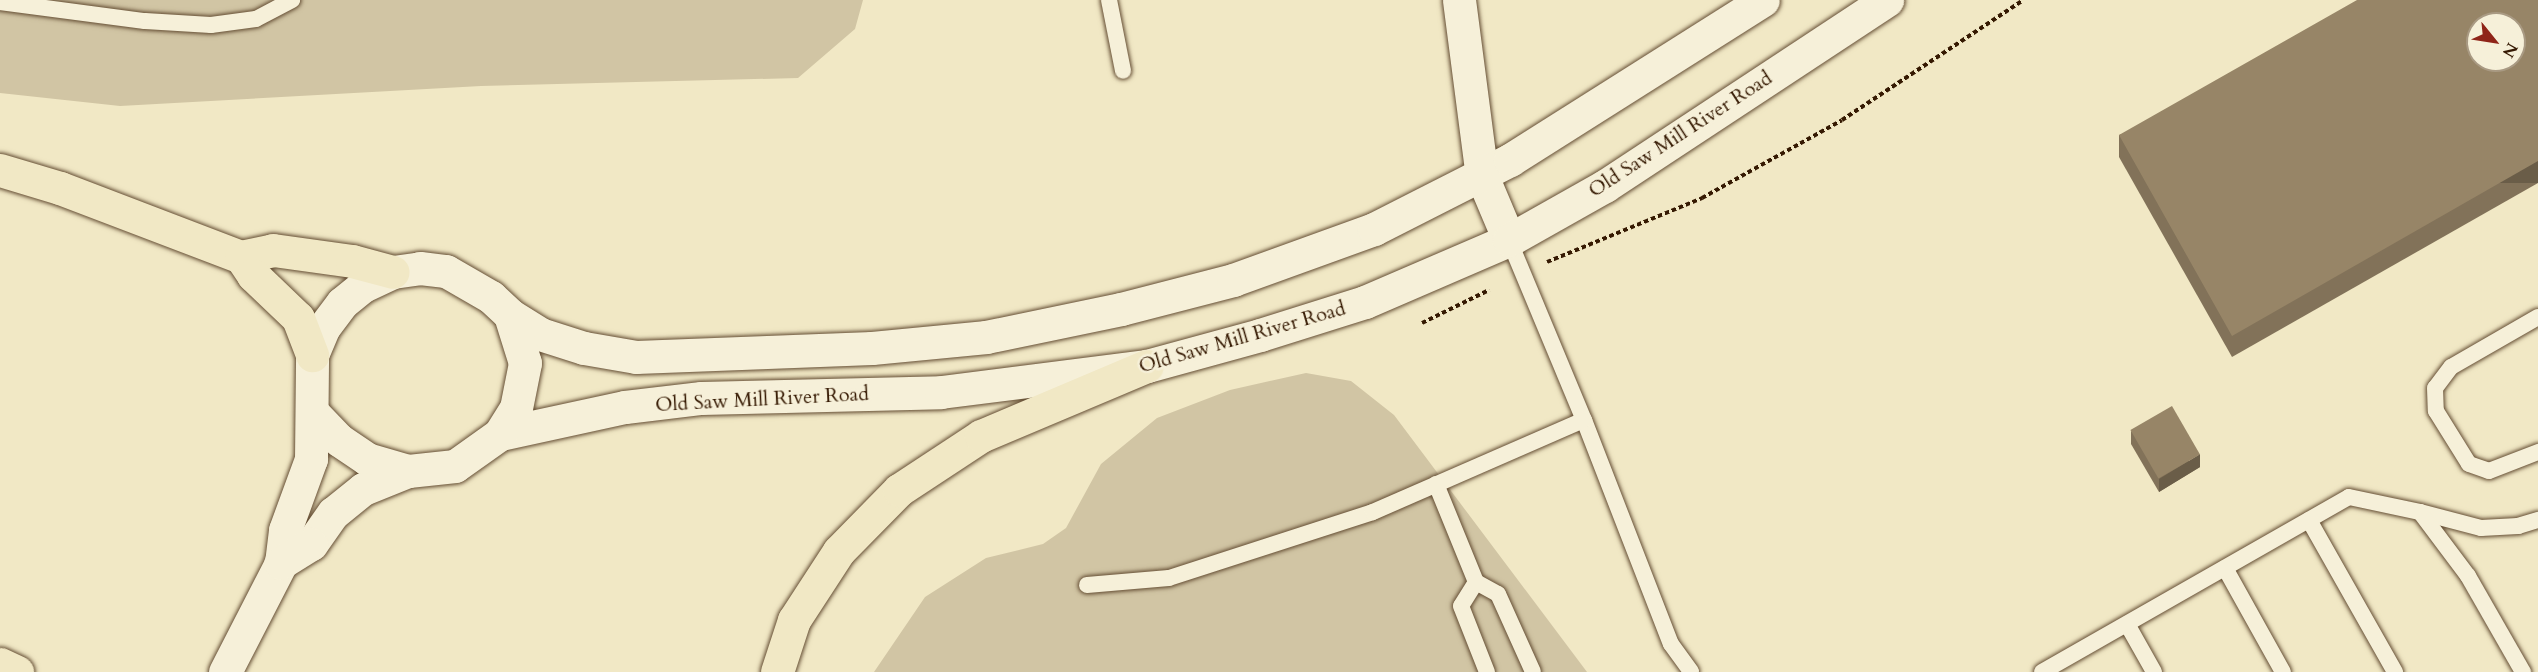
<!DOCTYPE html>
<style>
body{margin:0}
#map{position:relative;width:2538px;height:672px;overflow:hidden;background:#f1e8c5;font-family:Cardo,serif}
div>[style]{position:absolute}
.green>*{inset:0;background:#d1c5a4}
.path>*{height:4px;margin-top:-2px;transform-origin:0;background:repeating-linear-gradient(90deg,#351902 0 4.5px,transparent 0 7.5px)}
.roads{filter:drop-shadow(0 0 2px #644d33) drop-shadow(0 0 2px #644d33)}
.service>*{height:16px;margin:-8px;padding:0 8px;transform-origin:8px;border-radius:8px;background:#f6f0d9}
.minor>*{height:33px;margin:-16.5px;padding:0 16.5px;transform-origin:16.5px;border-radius:16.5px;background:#f6f0d9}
.tertiary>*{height:33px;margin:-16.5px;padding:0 16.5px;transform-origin:16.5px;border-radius:16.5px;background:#f6f0d9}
.secondary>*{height:33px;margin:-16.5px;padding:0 16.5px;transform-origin:16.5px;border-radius:16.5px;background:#f6f0d9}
.primary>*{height:33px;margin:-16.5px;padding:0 16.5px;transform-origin:16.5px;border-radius:16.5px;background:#f1e8c5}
.wall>*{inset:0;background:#827259}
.shaded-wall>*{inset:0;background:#6a5d48;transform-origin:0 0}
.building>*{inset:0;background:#978567;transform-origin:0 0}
span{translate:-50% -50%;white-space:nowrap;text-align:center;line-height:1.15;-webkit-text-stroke:5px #f6f0d9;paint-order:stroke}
.street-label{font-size:20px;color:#351902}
.north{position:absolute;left:2466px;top:12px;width:60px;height:60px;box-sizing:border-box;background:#f6f0d9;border:2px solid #a99a83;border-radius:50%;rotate:120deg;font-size:16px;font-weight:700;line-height:24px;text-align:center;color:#351902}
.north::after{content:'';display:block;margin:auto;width:21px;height:27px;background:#8f2418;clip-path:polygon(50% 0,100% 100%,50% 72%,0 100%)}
</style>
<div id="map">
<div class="green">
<i style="clip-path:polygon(0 0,863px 0,855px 29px,798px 78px,481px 86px,120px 106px,0 93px)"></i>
<i style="clip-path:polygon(1306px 373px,1351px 381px,1394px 415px,1587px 672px,874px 672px,925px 597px,986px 558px,1043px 544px,1066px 528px,1101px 464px,1157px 418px,1230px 390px)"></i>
</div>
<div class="path">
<i style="left:1547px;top:262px;width:168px;rotate:-22.4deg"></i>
<i style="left:1702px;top:198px;width:160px;rotate:-29.1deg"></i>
<i style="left:1842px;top:120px;width:217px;rotate:-33.5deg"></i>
<i style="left:1422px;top:323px;width:75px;rotate:-26.2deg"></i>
</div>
<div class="roads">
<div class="service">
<i style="left:1109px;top:0;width:72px;rotate:78.8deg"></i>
<i style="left:0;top:2px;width:146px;rotate:7.5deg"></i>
<i style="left:145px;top:21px;width:66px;rotate:3.5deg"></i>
<i style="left:211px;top:25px;width:45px;rotate:-7.6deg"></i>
<i style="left:256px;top:19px;width:41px;rotate:-27.8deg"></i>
<i style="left:1509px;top:240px;width:195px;rotate:67.4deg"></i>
<i style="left:1584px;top:420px;width:240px;rotate:68.8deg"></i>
<i style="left:1671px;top:644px;width:34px;rotate:54deg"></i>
<i style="left:2538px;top:317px;width:100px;rotate:150.1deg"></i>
<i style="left:2451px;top:367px;width:26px;rotate:127deg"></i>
<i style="left:2435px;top:388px;width:23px;rotate:88deg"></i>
<i style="left:2436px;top:411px;width:62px;rotate:58.1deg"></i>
<i style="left:2469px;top:464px;width:21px;rotate:19deg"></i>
<i style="left:2489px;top:471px;width:53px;rotate:-21.2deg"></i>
<i style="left:1436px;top:484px;width:106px;rotate:67.8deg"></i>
<i style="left:1476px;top:582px;width:28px;rotate:122deg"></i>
<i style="left:1461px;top:606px;width:71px;rotate:68.5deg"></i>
<i style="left:2420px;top:512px;width:63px;rotate:14.7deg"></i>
<i style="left:2481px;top:528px;width:37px;rotate:-3deg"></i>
<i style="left:2518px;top:526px;width:21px;rotate:-17deg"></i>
<i style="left:2309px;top:520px;width:175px;rotate:60.5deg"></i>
<i style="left:2225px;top:568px;width:119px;rotate:60.9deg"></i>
<i style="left:1476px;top:582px;width:25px;rotate:29deg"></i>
<i style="left:1498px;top:594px;width:85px;rotate:65.8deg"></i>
<i style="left:1087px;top:585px;width:82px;rotate:-4.9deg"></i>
<i style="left:1169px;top:578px;width:214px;rotate:-17.9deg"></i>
<i style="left:1373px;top:512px;width:230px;rotate:-23.6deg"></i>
<i style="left:2127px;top:624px;width:55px;rotate:60.6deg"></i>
<i style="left:2042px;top:672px;width:353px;rotate:-29.7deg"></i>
<i style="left:2349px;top:497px;width:73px;rotate:11.9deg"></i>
<i style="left:2420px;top:512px;width:80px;rotate:53.1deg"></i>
<i style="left:2468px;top:576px;width:111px;rotate:60.2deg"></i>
</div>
<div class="minor">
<i style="left:1459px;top:0;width:177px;rotate:82.6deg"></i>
<i style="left:1482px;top:176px;width:69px;rotate:67.1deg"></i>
</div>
<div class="tertiary">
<i style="left:510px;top:315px;width:36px;rotate:32deg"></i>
<i style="left:540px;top:334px;width:46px;rotate:17.7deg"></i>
<i style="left:584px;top:348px;width:53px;rotate:9.8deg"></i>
<i style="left:636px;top:357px;width:236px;rotate:-2.2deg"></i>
<i style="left:872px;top:348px;width:115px;rotate:-5.5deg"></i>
<i style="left:986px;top:337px;width:138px;rotate:-11.7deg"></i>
<i style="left:1121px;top:309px;width:116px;rotate:-14.5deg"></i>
<i style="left:1233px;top:280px;width:150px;rotate:-19.9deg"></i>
<i style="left:1374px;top:229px;width:153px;rotate:-26.9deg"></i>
<i style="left:1510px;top:160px;width:299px;rotate:-32.3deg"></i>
<i style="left:500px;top:434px;width:128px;rotate:-12.2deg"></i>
<i style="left:625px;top:407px;width:77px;rotate:-6.8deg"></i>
<i style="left:701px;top:398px;width:240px;rotate:-1.4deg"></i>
<i style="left:941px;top:392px;width:208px;rotate:-7.2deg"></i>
<i style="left:1147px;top:366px;width:117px;rotate:-15.3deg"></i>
<i style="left:1260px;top:335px;width:110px;rotate:-17.4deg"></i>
<i style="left:1365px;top:302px;width:157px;rotate:-23.3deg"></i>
<i style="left:1509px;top:240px;width:110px;rotate:-29.4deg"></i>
<i style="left:1605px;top:186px;width:338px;rotate:-33.4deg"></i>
</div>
<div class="secondary">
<i style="left:314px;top:414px;width:36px;rotate:46deg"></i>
<i style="left:339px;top:440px;width:34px;rotate:34deg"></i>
<i style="left:367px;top:459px;width:43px;rotate:16.3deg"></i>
<i style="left:225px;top:672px;width:123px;rotate:-62.8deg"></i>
<i style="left:281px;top:563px;width:33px;rotate:-83deg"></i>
<i style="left:285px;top:530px;width:76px;rotate:-69.9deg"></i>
<i style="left:311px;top:459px;width:104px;rotate:-89.4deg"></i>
<i style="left:312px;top:355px;width:30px;rotate:-67deg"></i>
<i style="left:324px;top:327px;width:30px;rotate:-53deg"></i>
<i style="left:342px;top:303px;width:27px;rotate:-39deg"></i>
<i style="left:363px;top:286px;width:33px;rotate:-25deg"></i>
<i style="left:393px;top:272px;width:27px;rotate:-8deg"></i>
<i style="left:420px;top:268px;width:26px;rotate:7deg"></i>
<i style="left:446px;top:271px;width:52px;rotate:30deg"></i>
<i style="left:491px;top:297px;width:26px;rotate:43deg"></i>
<i style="left:510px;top:315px;width:50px;rotate:72.6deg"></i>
<i style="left:525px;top:363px;width:46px;rotate:101.3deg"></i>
<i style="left:516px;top:408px;width:31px;rotate:122deg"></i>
<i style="left:500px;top:434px;width:55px;rotate:144.6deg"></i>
<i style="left:455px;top:466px;width:47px;rotate:173.9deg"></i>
<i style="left:408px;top:471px;width:48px;rotate:158.2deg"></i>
<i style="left:363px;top:489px;width:38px;rotate:141deg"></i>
<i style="left:333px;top:513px;width:38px;rotate:125deg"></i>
<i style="left:311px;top:544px;width:36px;rotate:148deg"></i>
</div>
<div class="primary">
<i style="left:0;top:170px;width:63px;rotate:16.7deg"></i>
<i style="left:60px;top:188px;width:194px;rotate:20.9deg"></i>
<i style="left:241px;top:257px;width:33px;rotate:-12deg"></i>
<i style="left:273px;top:250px;width:80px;rotate:7.9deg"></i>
<i style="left:352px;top:261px;width:42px;rotate:15deg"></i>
<i style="left:241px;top:257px;width:22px;rotate:56deg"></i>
<i style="left:253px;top:275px;width:62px;rotate:43.7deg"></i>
<i style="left:298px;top:318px;width:40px;rotate:69deg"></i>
<i style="left:0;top:664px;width:19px;rotate:25deg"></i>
<i style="left:777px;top:672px;width:55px;rotate:-71.9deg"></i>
<i style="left:794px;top:620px;width:82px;rotate:-56.9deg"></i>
<i style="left:839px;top:551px;width:86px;rotate:-45.5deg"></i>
<i style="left:899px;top:490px;width:98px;rotate:-33.4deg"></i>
<i style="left:981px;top:436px;width:180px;rotate:-22.9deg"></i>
</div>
</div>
<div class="wall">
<i style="clip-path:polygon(2538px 0,2538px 183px,2232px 357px,2119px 157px,2119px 135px)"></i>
<i style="clip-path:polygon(2131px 431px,2200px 467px,2159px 492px,2131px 444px)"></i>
</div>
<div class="shaded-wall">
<i style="left:2538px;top:161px;width:22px;height:353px;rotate:90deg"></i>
<i style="clip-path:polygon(2200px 454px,2200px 467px,2159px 492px,2159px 479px)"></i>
</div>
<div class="building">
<i style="clip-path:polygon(evenodd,2357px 0,2538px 0,2538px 161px,2232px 336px,2119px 135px,2357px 0,2478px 24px,2514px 24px,2514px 60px,2478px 60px,2478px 24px)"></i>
<i style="left:2172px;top:406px;width:56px;height:48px;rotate:60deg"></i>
</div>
<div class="street-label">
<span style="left:1680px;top:134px;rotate:-33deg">Old Saw Mill River Road</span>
<span style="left:1242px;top:337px;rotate:-16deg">Old Saw Mill River Road</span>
<span style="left:762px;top:399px;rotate:-3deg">Old Saw Mill River Road</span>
</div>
<div class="north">N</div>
</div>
